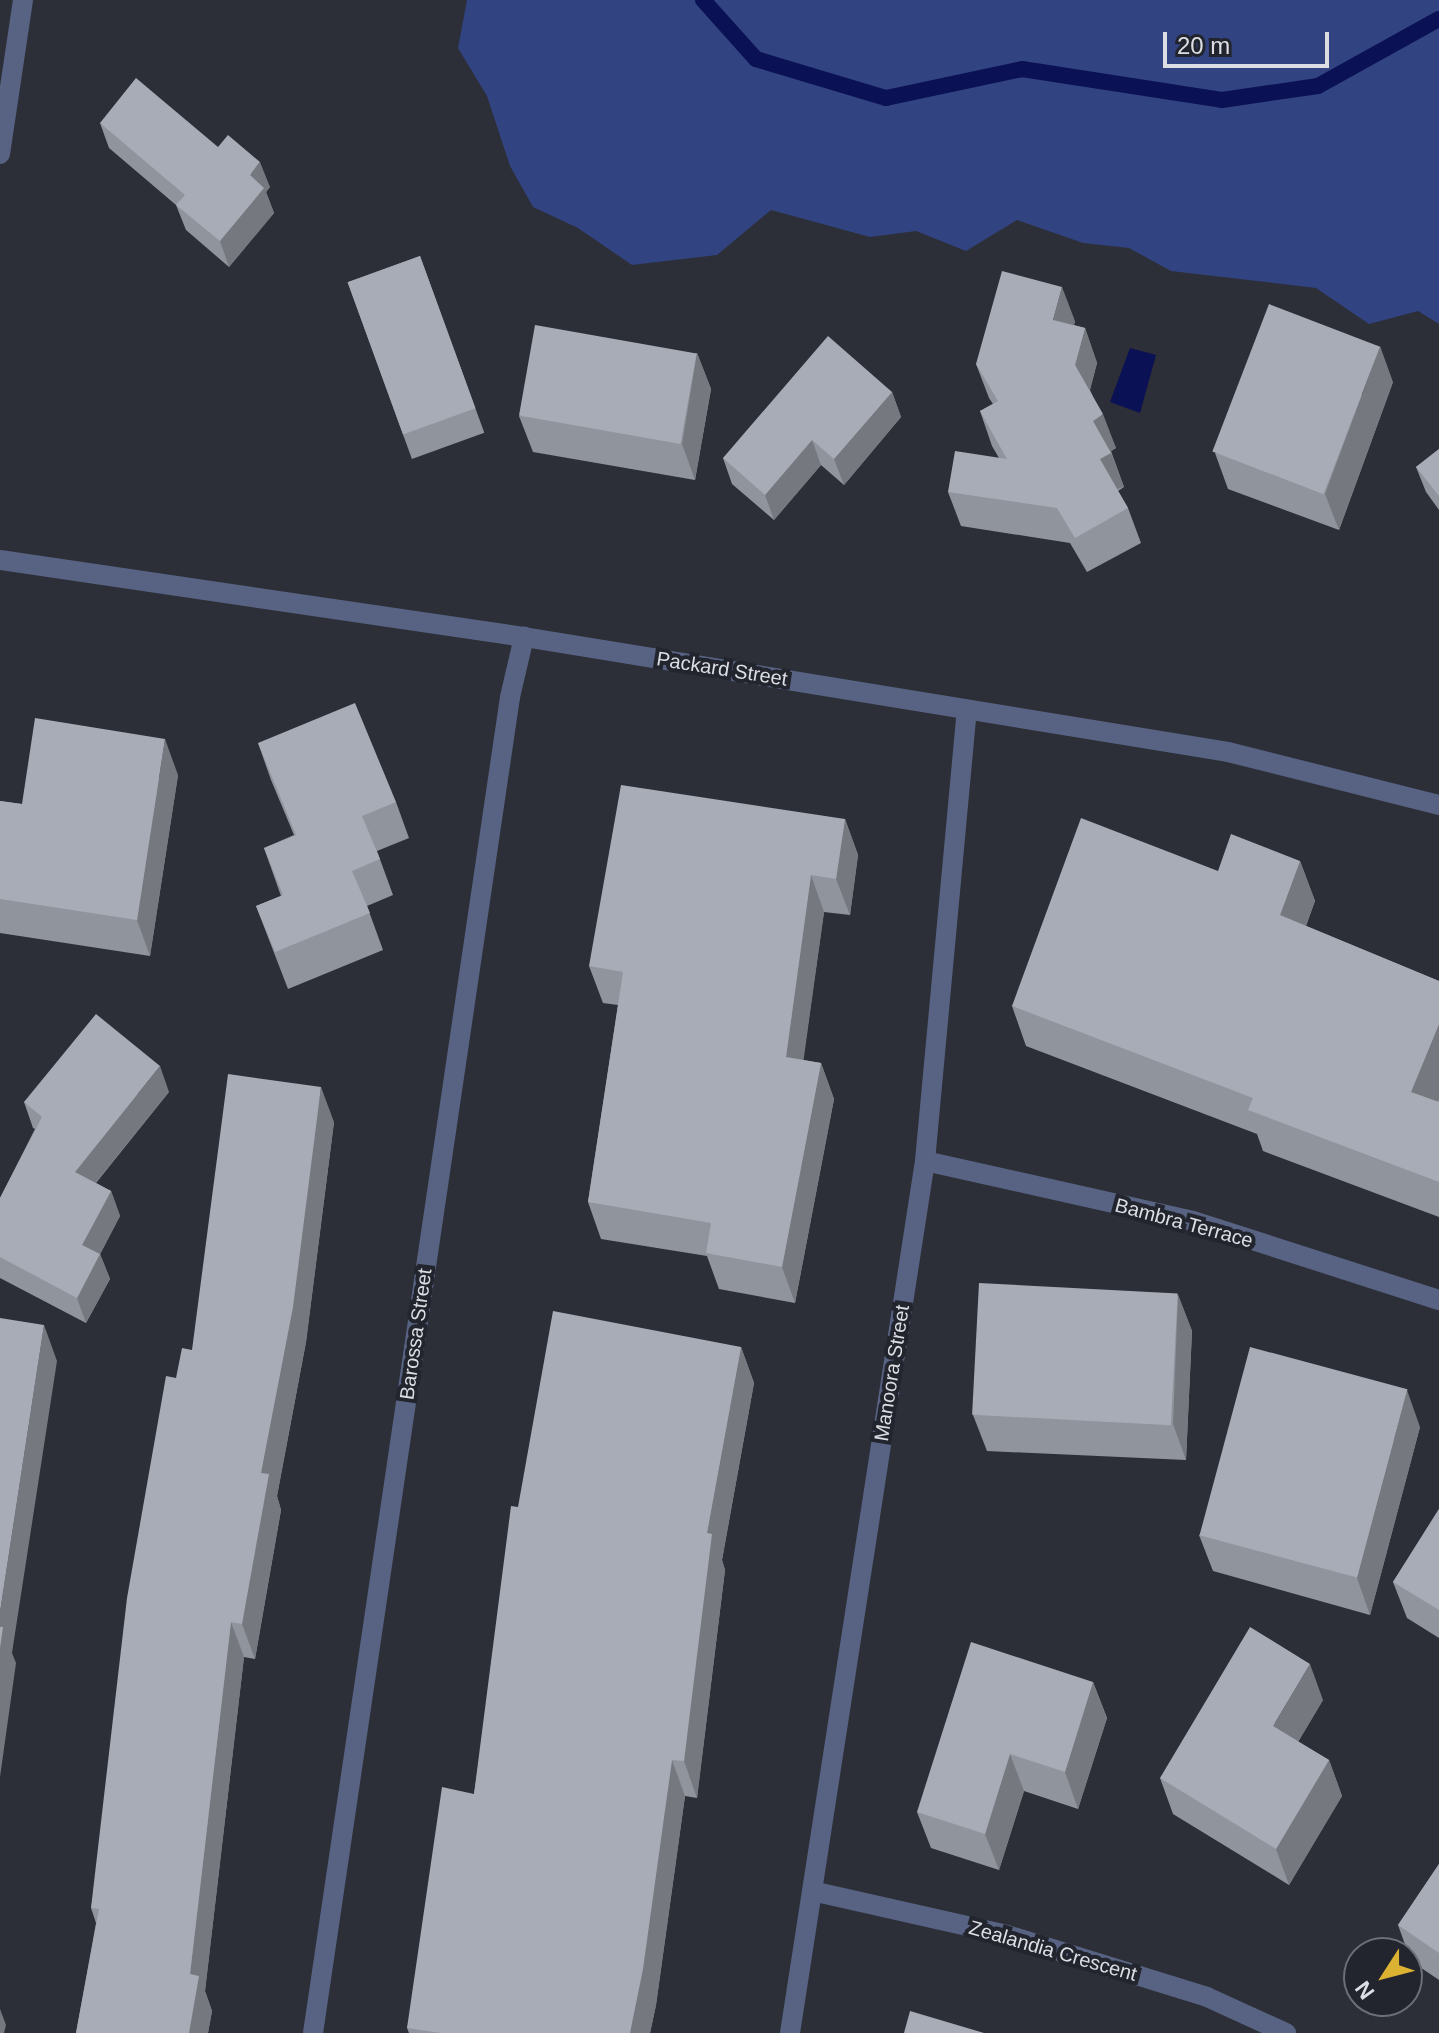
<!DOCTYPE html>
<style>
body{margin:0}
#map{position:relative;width:1439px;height:2033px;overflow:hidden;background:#2c2f37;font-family:Helvetica,sans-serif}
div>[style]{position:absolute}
.green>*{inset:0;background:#324381}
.water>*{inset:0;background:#0b1155}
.stream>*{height:16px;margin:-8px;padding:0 8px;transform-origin:8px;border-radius:8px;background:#0b1155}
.street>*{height:20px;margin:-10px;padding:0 10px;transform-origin:10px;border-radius:10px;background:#586383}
.wall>*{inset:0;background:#90949d;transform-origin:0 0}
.shaded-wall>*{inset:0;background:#76787f;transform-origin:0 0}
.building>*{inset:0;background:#a8acb6;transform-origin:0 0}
span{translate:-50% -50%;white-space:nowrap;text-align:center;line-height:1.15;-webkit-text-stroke:8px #22252d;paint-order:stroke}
.street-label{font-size:20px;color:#dcdee4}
.north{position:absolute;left:1343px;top:1937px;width:80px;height:80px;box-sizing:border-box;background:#22252d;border:2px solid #6c6f76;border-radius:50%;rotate:234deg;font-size:22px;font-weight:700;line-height:32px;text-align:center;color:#dcdee4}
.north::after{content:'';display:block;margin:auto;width:28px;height:36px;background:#dcb233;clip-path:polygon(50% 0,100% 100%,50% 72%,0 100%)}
.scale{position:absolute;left:1163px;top:32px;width:166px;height:36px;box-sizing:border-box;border:4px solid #dcdee4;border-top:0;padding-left:10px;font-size:24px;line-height:28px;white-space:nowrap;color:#dcdee4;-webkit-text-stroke:6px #22252d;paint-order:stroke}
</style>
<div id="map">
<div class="green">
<i style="clip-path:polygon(467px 0,1439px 0,1439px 324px,1418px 311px,1369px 324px,1316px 288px,1171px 271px,1129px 248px,1083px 243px,1017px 220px,966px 251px,916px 231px,870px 237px,771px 210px,717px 255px,632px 265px,578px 228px,533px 207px,510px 166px,487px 96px,458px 48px)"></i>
</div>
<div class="water">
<i style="clip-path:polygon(1130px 348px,1156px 355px,1140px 413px,1110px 402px)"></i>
</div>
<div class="stream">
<i style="left:703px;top:0;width:79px;rotate:48.1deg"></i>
<i style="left:756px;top:59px;width:136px;rotate:16.7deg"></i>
<i style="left:886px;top:98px;width:139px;rotate:-12deg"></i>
<i style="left:1022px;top:69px;width:202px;rotate:8.8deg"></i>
<i style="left:1222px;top:100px;width:97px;rotate:-8.3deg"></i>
<i style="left:1318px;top:86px;width:138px;rotate:-29deg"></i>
</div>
<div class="street">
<i style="left:0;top:154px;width:156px;rotate:-81.5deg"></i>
<i style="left:0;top:560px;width:530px;rotate:8.36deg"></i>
<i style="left:524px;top:637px;width:713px;rotate:9.28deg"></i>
<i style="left:1228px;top:752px;width:218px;rotate:14.1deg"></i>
<i style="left:925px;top:1161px;width:275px;rotate:12.6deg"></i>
<i style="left:1193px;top:1221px;width:258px;rotate:17.8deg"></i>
<i style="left:812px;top:1891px;width:200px;rotate:12.7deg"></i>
<i style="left:1007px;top:1935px;width:209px;rotate:17.2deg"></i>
<i style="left:1207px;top:1997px;width:87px;rotate:24.5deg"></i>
<i style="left:313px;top:2033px;width:1350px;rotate:-81.61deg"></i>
<i style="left:510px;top:697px;width:62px;rotate:-76.9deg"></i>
<i style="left:790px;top:2033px;width:882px;rotate:-81.2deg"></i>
<i style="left:925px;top:1161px;width:453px;rotate:-84.7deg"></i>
</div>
<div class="wall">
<i style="clip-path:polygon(100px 123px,218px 147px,270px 187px,266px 192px,274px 213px,229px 267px,186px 230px,176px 205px,109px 148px)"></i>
<i style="left:420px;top:256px;width:188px;height:77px;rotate:70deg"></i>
<i style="clip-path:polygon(1075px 321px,1074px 325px,1085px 328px,1097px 363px,1090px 390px,1116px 448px,1111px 451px,1124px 487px,1118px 491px,1128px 508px,1141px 543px,1087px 572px,1070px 543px,961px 526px,948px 492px,999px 458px,992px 446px,980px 411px,993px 404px,989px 398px,976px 364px)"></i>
<i style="clip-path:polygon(697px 353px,711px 389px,695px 480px,533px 452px,519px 416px)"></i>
<i style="clip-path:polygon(1393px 382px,1339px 530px,1228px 489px,1215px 453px)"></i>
<i style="clip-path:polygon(892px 392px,901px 417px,844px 485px,821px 465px,774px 520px,732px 484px,723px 458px)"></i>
<i style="clip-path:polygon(1439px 449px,1439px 510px,1426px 492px,1416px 467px)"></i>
<i style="clip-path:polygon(258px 743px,396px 802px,409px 838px,377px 851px,393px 895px,367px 906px,383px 950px,288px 989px,256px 906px,281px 896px,264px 848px,294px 835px,271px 780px)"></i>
<i style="clip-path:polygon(178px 775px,150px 956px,0 933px,0 801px,22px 804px)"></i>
<i style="clip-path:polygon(845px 819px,858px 855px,850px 915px,824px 912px,803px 1060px,821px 1063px,834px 1099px,795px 1303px,719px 1289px,707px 1256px,601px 1239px,588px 1202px,618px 1005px,603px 1003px,589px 966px)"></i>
<i style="clip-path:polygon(1300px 861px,1315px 901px,1306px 926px,1439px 981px,1439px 1217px,1263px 1151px,1257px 1134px,1026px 1046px,1012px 1006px,1218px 871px)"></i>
<i style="clip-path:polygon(169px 1092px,96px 1183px,111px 1191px,120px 1216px,100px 1254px,110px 1279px,86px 1323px,0 1278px,0 1198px,35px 1129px,33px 1128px,24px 1102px)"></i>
<i style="clip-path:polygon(334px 1122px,306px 1342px,277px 1496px,281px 1510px,255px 1659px,244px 1657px,205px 1991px,212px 2011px,208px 2033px,76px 2033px,96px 1923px,91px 1908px,192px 1350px)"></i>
<i style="clip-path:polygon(1178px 1295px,1192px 1331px,1186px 1460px,987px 1451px,973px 1415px)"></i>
<i style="clip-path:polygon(741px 1347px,754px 1383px,722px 1560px,725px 1570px,697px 1798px,685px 1796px,656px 2005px,650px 2033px,409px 2033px,407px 2028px,474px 1794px,518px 1507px)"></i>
<i style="clip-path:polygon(1420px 1427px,1370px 1615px,1213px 1571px,1199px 1535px)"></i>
<i style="clip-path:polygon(1439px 1509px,1439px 1638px,1407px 1618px,1393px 1582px)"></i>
<i style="clip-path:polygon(1093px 1682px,1107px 1718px,1078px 1809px,1024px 1791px,999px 1870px,931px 1848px,917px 1812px)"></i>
<i style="clip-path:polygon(1323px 1700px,1298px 1742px,1329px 1760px,1342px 1796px,1289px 1885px,1173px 1814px,1160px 1778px)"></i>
<i style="clip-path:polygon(1439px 1864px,1439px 1980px,1411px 1961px,1398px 1925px)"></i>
</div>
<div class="shaded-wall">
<i style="clip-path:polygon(260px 162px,270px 187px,266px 192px,274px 213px,229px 267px,220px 241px,250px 175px)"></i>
<i style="clip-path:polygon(1062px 287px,1075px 321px,1066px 354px,1053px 320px)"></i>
<i style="clip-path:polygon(1085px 328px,1097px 363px,1087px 399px,1075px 365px)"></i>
<i style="clip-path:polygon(1380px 346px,1393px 382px,1339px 530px,1325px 494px)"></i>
<i style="clip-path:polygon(697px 353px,711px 389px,695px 480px,682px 444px)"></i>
<i style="clip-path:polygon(892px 392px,901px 417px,844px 485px,834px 459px)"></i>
<i style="clip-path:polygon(1103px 414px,1116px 448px,1105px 455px,1093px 421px)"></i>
<i style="clip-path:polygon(812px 440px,821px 465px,774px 520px,765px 495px)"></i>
<i style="left:1111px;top:453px;width:36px;height:13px;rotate:69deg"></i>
<i style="clip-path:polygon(165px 739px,178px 775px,150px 956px,137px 920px)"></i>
<i style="clip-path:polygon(845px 819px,858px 855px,850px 915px,836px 879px)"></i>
<i style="clip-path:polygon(1300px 861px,1315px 901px,1295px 955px,1280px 915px)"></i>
<i style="clip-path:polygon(811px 875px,824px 912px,799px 1093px,786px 1057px)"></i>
<i style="clip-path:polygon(1439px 1024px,1439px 1099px,1425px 1132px,1411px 1092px)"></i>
<i style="clip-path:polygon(821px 1063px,834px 1099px,795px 1303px,782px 1267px)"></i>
<i style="clip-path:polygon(160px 1066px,169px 1092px,84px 1197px,75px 1172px)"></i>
<i style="clip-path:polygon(321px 1087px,334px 1122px,306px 1342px,277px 1496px,281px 1510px,255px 1659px,242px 1624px,261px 1473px)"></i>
<i style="clip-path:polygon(111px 1191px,120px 1216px,92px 1270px,82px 1245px)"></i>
<i style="clip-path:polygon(100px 1254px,110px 1279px,86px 1323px,77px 1298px)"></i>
<i style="clip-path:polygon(1178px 1295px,1192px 1331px,1186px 1460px,1173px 1424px)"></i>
<i style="clip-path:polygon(44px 1325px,57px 1361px,12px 1653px,16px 1663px,0 1777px,0 1612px)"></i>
<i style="clip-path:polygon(741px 1347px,754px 1383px,722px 1560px,725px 1570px,697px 1798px,684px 1761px,707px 1533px)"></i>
<i style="clip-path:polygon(1407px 1390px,1420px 1427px,1370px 1615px,1357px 1578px)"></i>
<i style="clip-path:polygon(231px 1622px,244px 1657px,205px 1991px,212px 2011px,208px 2033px,189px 2033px,190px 1974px)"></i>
<i style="clip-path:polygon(1310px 1664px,1323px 1700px,1286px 1762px,1273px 1726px)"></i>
<i style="clip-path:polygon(1093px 1682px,1107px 1718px,1078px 1809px,1065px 1772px)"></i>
<i style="clip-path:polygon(1010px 1754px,1024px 1791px,999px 1870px,985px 1834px)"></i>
<i style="clip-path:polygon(672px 1760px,685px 1796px,656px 2005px,650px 2033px,630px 2033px)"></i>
<i style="clip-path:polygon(1329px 1760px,1342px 1796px,1289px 1885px,1276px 1849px)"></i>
<i style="clip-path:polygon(0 2009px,6px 2025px,4px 2033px,0 2033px)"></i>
</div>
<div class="building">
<i style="clip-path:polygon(136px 78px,218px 147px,228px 135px,260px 162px,250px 175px,264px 188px,220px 241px,176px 205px,185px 195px,100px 123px)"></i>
<i style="left:420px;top:256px;width:162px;height:77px;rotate:70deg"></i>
<i style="clip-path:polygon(1002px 271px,1062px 287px,1053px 320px,1085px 328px,1075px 365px,1103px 414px,1093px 421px,1111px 453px,1100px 459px,1128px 508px,1075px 538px,1057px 508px,948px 492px,955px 451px,1007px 459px,980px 411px,998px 401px,976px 364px)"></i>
<i style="left:1269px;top:304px;width:119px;height:158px;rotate:21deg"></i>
<i style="left:535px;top:325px;width:164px;height:92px;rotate:10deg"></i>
<i style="clip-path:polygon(828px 336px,892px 392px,834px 459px,812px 440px,765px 495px,723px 458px)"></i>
<i style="clip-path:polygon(1439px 449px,1439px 496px,1416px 467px)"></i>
<i style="clip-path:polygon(355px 703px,396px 802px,362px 816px,380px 859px,352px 871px,370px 913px,275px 952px,256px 906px,283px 895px,264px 848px,296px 835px,258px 743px)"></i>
<i style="clip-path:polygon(35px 718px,165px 739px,137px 920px,0 899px,0 801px,22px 804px)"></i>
<i style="clip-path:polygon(621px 785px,845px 819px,836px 879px,811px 875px,786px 1057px,821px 1063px,782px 1267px,706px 1253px,711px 1223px,588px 1202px,623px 972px,589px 966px)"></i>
<i style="clip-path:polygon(1081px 818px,1218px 871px,1231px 834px,1300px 861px,1280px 915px,1439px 981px,1439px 1024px,1411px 1092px,1439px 1102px,1439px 1182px,1248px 1110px,1253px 1098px,1012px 1006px)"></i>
<i style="clip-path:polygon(96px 1014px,160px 1066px,75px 1172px,111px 1191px,82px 1245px,100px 1254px,77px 1298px,0 1257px,0 1198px,42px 1117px,24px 1102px)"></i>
<i style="clip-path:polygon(228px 1074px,321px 1087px,293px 1307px,261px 1473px,269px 1474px,242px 1624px,231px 1622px,190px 1974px,199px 1976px,189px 2033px,76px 2033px,99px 1909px,91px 1908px,127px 1598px,166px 1376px,176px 1378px,182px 1348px,192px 1350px)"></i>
<i style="left:979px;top:1283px;width:199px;height:132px;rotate:3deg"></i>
<i style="clip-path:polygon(553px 1311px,741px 1347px,707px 1533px,712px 1534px,684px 1761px,672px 1760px,643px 1969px,630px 2033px,441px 2033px,407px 2028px,442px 1787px,474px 1794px,511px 1506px,518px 1507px)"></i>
<i style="clip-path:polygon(0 1318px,44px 1325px,0 1612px)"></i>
<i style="left:1250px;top:1347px;width:163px;height:195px;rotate:15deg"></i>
<i style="clip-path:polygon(1439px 1509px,1439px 1610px,1393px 1582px)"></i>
<i style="clip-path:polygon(0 1627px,3px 1627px,0 1648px)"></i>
<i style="clip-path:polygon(1250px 1627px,1310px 1664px,1273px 1726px,1329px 1760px,1276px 1849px,1160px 1778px)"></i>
<i style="clip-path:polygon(971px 1642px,1093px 1682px,1065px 1772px,1010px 1754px,985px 1834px,917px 1812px)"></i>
<i style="clip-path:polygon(1439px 1864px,1439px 1953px,1398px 1925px)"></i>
<i style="clip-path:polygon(910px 2011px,984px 2033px,904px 2033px)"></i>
</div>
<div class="street-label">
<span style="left:722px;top:669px;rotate:9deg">Packard Street</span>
<span style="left:1184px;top:1223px;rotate:15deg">Bambra Terrace</span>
<span style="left:416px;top:1334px;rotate:-82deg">Barossa Street</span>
<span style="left:892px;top:1373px;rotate:-81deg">Manoora Street</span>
<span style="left:1053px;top:1951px;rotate:16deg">Zealandia Crescent</span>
</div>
<div class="north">N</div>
<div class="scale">20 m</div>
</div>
